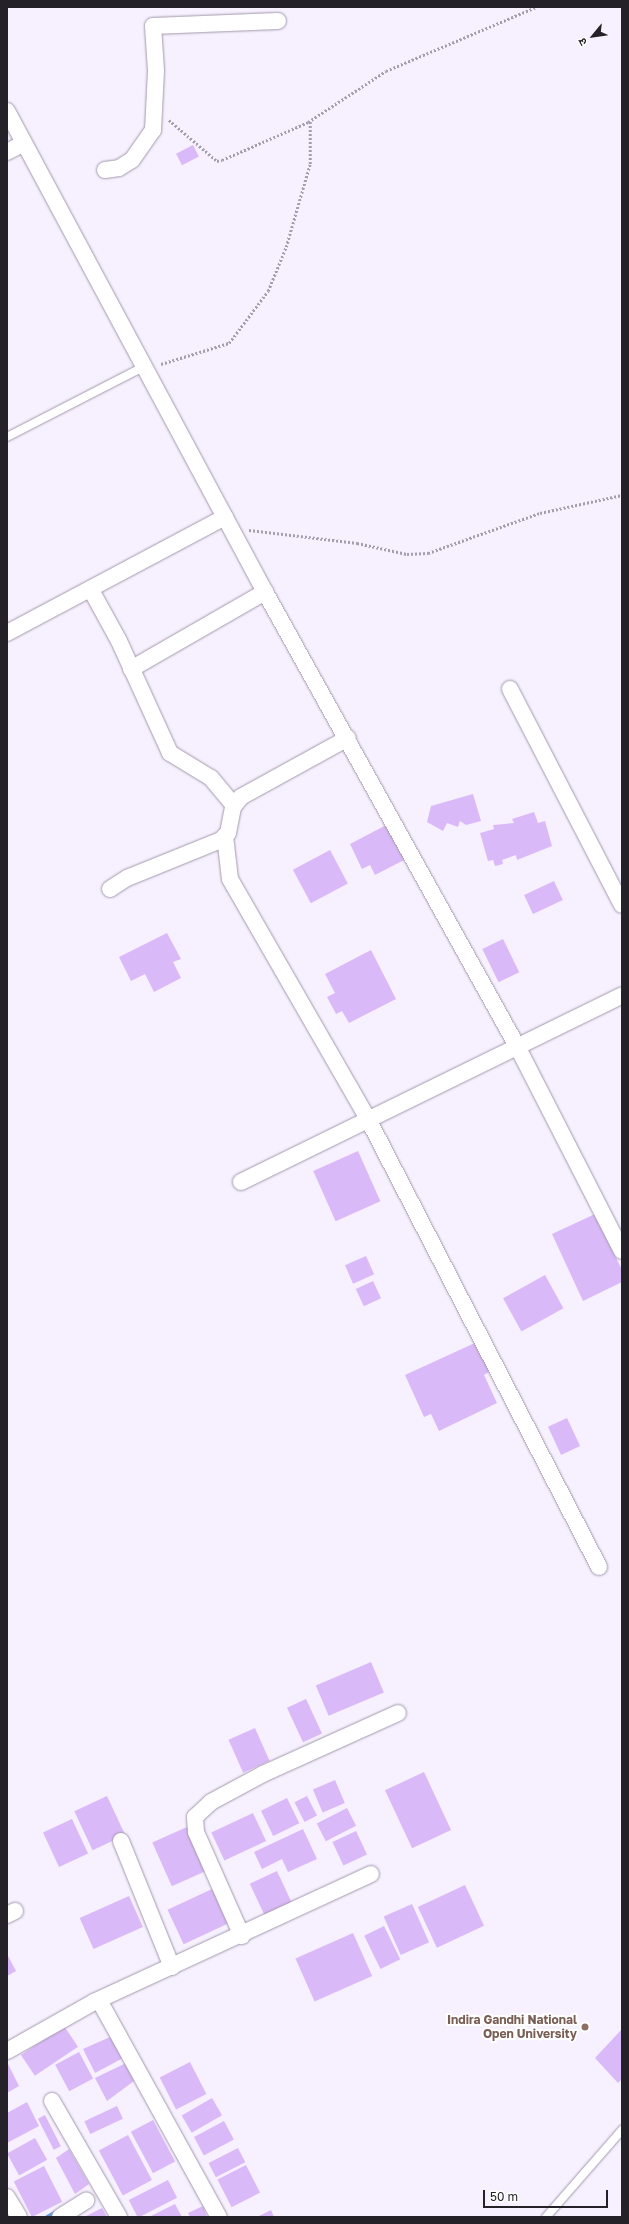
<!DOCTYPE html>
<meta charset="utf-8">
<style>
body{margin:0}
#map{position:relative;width:629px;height:2224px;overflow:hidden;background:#f7f0ff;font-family:"Golos Text","Noto Sans Devanagari",sans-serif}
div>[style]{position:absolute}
.stream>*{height:5px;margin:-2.5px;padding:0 2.5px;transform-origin:2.5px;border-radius:2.5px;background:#5d99dc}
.building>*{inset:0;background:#dab9f9;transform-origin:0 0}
.path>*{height:2.5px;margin-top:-1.25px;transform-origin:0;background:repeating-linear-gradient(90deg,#a59fab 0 2px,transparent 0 4px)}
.roads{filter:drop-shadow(0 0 1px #a299ab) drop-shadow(0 0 1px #a299ab)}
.lane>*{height:8px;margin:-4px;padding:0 4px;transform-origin:4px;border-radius:4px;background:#fff}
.street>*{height:16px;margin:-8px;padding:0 8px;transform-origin:8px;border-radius:8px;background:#fff}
.dots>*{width:11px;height:11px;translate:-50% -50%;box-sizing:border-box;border:2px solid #fff;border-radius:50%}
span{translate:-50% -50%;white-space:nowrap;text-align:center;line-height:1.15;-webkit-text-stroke:4px #fff;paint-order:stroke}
.education-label{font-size:12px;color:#785e54;font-weight:700}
.right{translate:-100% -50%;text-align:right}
.frame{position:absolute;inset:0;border:8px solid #252128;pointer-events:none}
.north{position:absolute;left:573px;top:16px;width:40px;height:40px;-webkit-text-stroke:3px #fff;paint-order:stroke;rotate:241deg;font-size:11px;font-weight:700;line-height:16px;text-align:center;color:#252128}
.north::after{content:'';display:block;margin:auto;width:14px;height:18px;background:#252128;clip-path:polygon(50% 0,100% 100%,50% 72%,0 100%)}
.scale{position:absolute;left:483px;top:2190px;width:125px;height:18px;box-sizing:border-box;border:2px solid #252128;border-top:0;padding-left:5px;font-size:12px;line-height:14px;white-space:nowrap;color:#252128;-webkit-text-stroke:3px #fff;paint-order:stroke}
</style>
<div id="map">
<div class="stream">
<i style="left:47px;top:2217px;width:13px;rotate:-29deg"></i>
</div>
<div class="building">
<i style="left:193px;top:145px;width:13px;height:19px;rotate:63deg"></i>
<i style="clip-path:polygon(473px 794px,481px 821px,466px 825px,460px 821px,458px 827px,447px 823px,443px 831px,427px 822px,431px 806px)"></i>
<i style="clip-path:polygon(534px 812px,538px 823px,545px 821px,552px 846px,517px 860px,516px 855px,502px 860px,503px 864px,495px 866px,493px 860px,488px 861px,480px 833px,494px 829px,493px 825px,514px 823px,512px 819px)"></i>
<i style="clip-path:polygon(390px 823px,408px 858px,375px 875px,370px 865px,362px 869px,350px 844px)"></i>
<i style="left:330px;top:850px;width:38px;height:42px;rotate:62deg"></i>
<i style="left:554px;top:881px;width:21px;height:33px;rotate:65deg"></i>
<i style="clip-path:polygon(167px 933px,181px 959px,173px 962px,181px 978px,154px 992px,145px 974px,131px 981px,119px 957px)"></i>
<i style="left:503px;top:939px;width:37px;height:23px;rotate:64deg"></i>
<i style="clip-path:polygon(371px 950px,396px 999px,349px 1023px,342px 1011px,336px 1014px,327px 997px,335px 993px,325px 974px)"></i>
<i style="left:358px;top:1151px;width:55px;height:49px;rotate:66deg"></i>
<i style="clip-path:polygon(595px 1214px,622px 1270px,622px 1282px,583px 1301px,552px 1234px)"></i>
<i style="left:366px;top:1256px;width:20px;height:23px;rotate:66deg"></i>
<i style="left:545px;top:1275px;width:38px;height:48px;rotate:61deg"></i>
<i style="left:373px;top:1281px;width:19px;height:19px;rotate:65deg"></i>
<i style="clip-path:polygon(477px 1342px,491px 1371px,484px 1375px,497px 1403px,439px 1431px,431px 1414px,424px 1417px,405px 1375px)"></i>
<i style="left:567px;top:1418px;width:31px;height:21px;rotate:65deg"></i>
<i style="left:371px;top:1662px;width:33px;height:60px;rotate:67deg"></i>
<i style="left:306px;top:1699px;width:38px;height:21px;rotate:65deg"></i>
<i style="left:255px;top:1728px;width:36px;height:29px;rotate:66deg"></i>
<i style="left:424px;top:1772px;width:64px;height:43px;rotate:65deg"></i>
<i style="left:335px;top:1780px;width:25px;height:24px;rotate:67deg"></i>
<i style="left:107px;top:1796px;width:43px;height:36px;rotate:65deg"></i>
<i style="left:307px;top:1796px;width:22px;height:14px;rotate:63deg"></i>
<i style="left:287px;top:1798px;width:28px;height:29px;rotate:64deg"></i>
<i style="left:347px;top:1808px;width:20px;height:34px;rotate:63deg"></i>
<i style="left:253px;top:1813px;width:31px;height:46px;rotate:65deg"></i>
<i style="left:72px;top:1819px;width:38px;height:32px;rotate:65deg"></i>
<i style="left:187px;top:1827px;width:48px;height:38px;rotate:66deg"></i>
<i style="clip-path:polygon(303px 1829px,317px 1859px,288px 1872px,282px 1859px,262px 1869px,254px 1852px)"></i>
<i style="left:356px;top:1831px;width:26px;height:26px;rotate:65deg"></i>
<i style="left:277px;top:1871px;width:38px;height:30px;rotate:65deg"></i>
<i style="left:465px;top:1885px;width:45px;height:52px;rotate:65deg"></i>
<i style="left:212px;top:1889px;width:38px;height:49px;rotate:65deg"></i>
<i style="left:129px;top:1896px;width:34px;height:54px;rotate:66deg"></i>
<i style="left:412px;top:1904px;width:42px;height:31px;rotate:66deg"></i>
<i style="left:384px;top:1926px;width:37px;height:22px;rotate:64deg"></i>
<i style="left:353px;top:1933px;width:47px;height:63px;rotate:66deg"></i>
<i style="clip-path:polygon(7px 1954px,16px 1971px,7px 1976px)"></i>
<i style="left:64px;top:2026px;width:25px;height:52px;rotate:56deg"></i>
<i style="clip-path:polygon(622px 2029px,622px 2079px,618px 2083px,595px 2058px)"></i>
<i style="clip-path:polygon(110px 2037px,125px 2057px,95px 2073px,83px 2049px)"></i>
<i style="left:79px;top:2052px;width:30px;height:27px;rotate:62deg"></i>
<i style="clip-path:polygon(7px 2062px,19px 2086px,7px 2093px)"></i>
<i style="left:190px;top:2062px;width:36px;height:34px;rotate:63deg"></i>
<i style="clip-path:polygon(126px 2063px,134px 2081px,107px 2101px,95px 2078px)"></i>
<i style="left:212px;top:2098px;width:20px;height:35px;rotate:60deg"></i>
<i style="clip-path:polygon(27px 2102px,39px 2126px,7px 2143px,7px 2113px)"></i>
<i style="left:117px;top:2106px;width:14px;height:36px;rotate:65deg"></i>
<i style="left:45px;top:2115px;width:35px;height:8px;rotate:63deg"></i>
<i style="left:153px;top:2120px;width:47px;height:25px;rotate:62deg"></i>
<i style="left:224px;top:2121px;width:21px;height:34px;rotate:62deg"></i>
<i style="left:128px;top:2135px;width:51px;height:33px;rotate:62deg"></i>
<i style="left:35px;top:2138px;width:25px;height:32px;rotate:61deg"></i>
<i style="left:238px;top:2148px;width:16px;height:33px;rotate:63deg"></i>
<i style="clip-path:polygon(69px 2149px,89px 2184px,75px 2194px,56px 2158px)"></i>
<i style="left:246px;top:2165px;width:31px;height:32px;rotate:63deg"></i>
<i style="left:44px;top:2166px;width:40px;height:34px;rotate:63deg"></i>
<i style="left:168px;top:2180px;width:20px;height:44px;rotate:63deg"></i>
<i style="clip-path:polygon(175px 2204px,182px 2217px,149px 2217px)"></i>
<i style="clip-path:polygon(203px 2206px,207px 2217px,190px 2217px,188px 2213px)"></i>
<i style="clip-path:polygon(102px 2208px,107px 2217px,84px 2217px)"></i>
<i style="clip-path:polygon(271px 2210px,274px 2217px,257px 2217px)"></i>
</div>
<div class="path">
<i style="left:169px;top:120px;width:63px;rotate:40.5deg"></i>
<i style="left:217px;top:161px;width:5px;rotate:-11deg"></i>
<i style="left:222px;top:160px;width:94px;rotate:-23.8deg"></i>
<i style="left:308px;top:122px;width:93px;rotate:-33.2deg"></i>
<i style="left:386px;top:71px;width:163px;rotate:-23.1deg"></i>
<i style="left:161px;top:364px;width:71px;rotate:-17.2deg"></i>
<i style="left:229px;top:343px;width:65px;rotate:-53.1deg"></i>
<i style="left:268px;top:291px;width:48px;rotate:-67.8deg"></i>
<i style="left:286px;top:247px;width:86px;rotate:-73.9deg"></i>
<i style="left:310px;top:164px;width:44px;rotate:-90deg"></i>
<i style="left:249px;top:530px;width:109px;rotate:6.9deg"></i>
<i style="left:357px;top:543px;width:51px;rotate:12.4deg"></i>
<i style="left:407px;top:554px;width:21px;rotate:-3deg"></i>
<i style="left:428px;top:553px;width:119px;rotate:-19.7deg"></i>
<i style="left:540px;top:513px;width:84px;rotate:-12.4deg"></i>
</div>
<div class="roads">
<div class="lane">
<i style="left:7px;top:437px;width:155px;rotate:-27.2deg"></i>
<i style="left:546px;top:2217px;width:116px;rotate:-48.9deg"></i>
</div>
<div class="street">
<i style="left:7px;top:111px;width:546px;rotate:61.79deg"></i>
<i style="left:265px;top:592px;width:519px;rotate:60.97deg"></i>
<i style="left:517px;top:1046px;width:230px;rotate:62.9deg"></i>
<i style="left:7px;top:152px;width:19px;rotate:-28deg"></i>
<i style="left:105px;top:170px;width:14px;rotate:-8deg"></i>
<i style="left:119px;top:168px;width:15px;rotate:-32deg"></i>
<i style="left:132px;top:160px;width:37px;rotate:-55deg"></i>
<i style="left:153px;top:130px;width:59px;rotate:-87.1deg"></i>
<i style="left:156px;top:71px;width:45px;rotate:-93.8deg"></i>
<i style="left:153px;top:26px;width:125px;rotate:-2.3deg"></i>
<i style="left:91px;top:590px;width:58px;rotate:61.2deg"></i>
<i style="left:119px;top:641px;width:123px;rotate:65.5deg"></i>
<i style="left:170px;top:753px;width:48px;rotate:31.4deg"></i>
<i style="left:211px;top:778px;width:35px;rotate:50deg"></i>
<i style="left:7px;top:633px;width:247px;rotate:-28deg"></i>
<i style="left:131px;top:669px;width:155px;rotate:-29.9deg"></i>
<i style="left:510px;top:689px;width:243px;rotate:62.6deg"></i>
<i style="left:225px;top:836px;width:43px;rotate:83.4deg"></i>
<i style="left:230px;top:879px;width:277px;rotate:60.1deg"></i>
<i style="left:368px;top:1119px;width:504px;rotate:62.72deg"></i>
<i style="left:110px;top:889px;width:20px;rotate:-33deg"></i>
<i style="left:127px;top:878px;width:101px;rotate:-22deg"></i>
<i style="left:221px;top:840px;width:10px;rotate:-45deg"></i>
<i style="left:228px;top:833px;width:26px;rotate:-79deg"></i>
<i style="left:233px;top:807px;width:13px;rotate:-51deg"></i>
<i style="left:241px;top:797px;width:122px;rotate:-28.9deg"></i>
<i style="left:241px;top:1182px;width:424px;rotate:-26.1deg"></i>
<i style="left:121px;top:1841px;width:136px;rotate:68deg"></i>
<i style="left:7px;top:1915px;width:9px;rotate:-27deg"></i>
<i style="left:242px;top:1936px;width:114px;rotate:-113.9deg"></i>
<i style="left:196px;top:1832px;width:15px;rotate:-94deg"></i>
<i style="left:195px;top:1817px;width:22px;rotate:-43deg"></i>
<i style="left:211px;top:1802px;width:59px;rotate:-28.3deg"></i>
<i style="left:263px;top:1774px;width:148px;rotate:-24.3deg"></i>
<i style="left:99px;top:2000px;width:248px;rotate:61.1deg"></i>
<i style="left:7px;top:2051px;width:100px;rotate:-29.4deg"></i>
<i style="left:94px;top:2002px;width:305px;rotate:-24.8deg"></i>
<i style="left:52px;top:2101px;width:134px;rotate:60deg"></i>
<i style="left:7px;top:2197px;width:23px;rotate:59deg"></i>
<i style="left:60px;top:2217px;width:31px;rotate:-32deg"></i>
</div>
</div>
<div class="dots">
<i style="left:585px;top:2027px;background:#8d6e63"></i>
</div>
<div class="education-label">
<span class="right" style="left:577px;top:2027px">Indira Gandhi National<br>Open University</span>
</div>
<div class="frame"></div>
<div class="north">उ</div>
<div class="scale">50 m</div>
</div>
